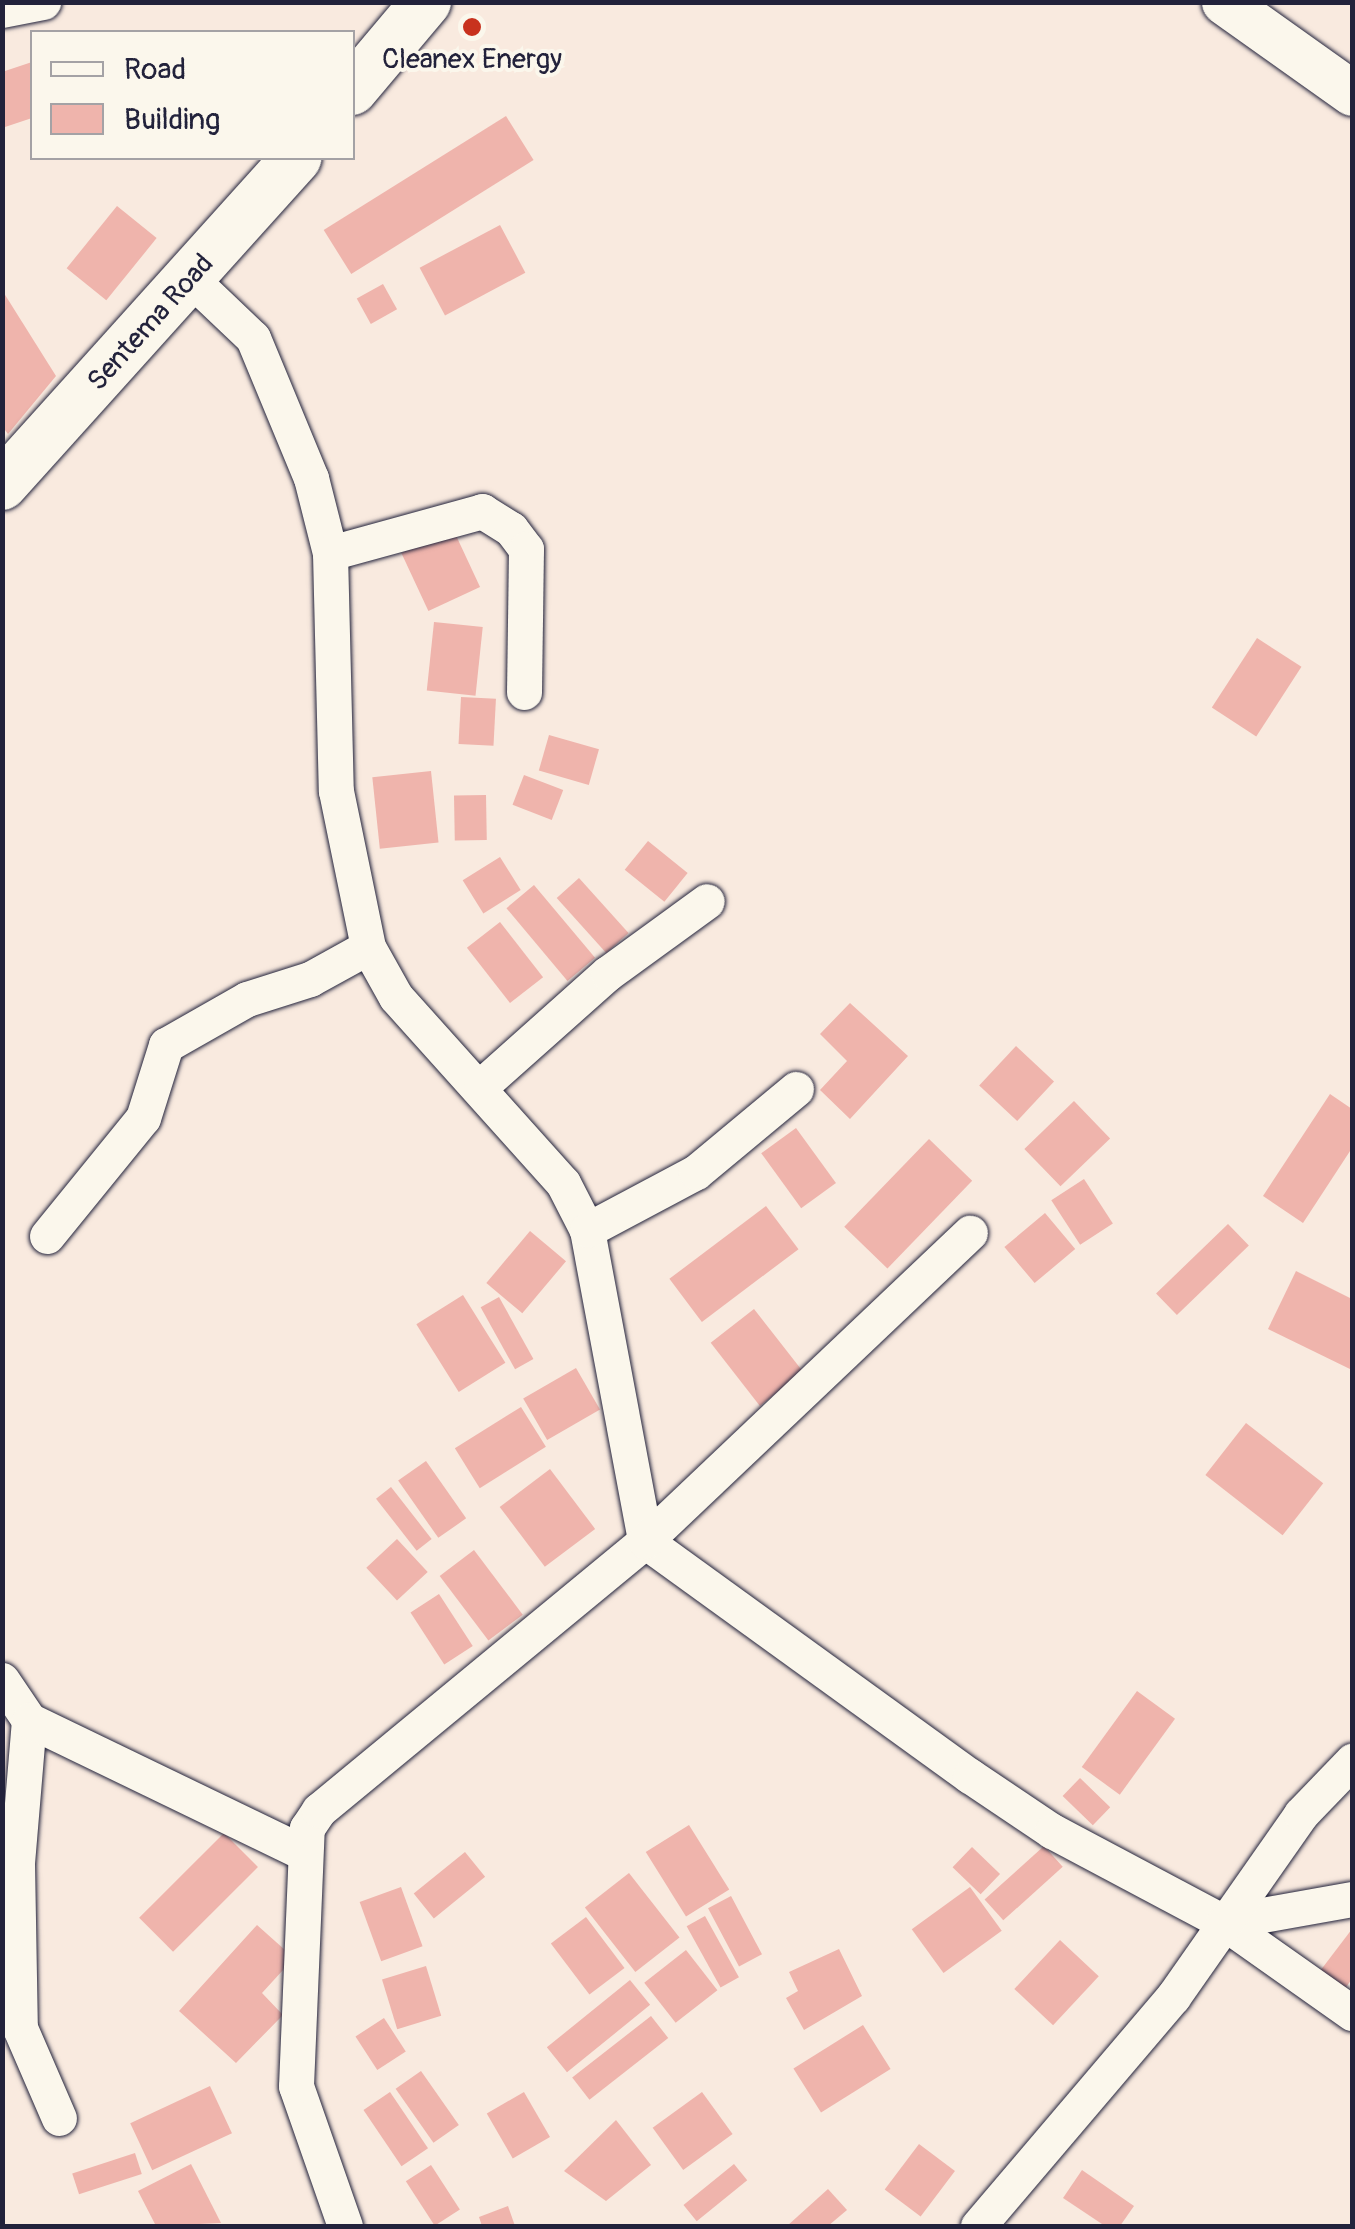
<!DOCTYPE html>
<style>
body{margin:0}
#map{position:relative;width:1355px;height:2229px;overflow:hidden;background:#f9eadf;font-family:Pangolin,sans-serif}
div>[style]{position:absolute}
.building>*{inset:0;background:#efb4ac;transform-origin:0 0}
.roads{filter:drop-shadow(0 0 2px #22223b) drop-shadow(0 0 2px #22223b)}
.minor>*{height:35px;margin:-17.5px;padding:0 17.5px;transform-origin:17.5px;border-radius:17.5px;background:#fbf7ec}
.tertiary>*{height:45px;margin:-22.5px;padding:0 22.5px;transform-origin:22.5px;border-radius:22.5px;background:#fbf7ec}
.secondary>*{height:50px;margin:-25px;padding:0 25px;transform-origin:25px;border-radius:25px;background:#fbf7ec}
.dots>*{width:28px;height:28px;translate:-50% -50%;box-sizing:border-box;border:5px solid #fbf7ec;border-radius:50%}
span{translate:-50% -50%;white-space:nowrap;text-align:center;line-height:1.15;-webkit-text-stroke:8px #fbf7ec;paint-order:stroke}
.poi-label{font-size:28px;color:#22223b}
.street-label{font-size:28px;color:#22223b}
.frame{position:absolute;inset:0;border:5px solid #22223b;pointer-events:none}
.legend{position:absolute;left:30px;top:30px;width:325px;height:130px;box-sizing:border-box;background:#fbf7ec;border:2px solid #a4a2a5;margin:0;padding:12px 18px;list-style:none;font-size:30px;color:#22223b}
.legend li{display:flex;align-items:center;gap:20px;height:50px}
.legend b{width:50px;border:2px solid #a4a2a5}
</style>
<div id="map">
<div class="building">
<i style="clip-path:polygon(32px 62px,32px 118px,2px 128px,2px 72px)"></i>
<i style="left:506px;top:116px;width:52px;height:215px;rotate:58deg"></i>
<i style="left:117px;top:206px;width:51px;height:80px;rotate:39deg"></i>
<i style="left:500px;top:225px;width:54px;height:91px;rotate:62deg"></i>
<i style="left:383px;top:284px;width:29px;height:30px;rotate:61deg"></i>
<i style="clip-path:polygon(2px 290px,56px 376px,8px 434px,2px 426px)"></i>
<i style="left:453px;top:529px;width:64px;height:57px;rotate:65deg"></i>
<i style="left:434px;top:622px;width:49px;height:69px;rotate:6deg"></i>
<i style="left:1257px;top:638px;width:53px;height:83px;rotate:33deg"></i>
<i style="left:461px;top:697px;width:35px;height:47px;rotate:3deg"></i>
<i style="left:549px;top:735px;width:52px;height:37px;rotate:16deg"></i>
<i style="left:431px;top:771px;width:72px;height:59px;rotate:84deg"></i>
<i style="left:524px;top:775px;width:42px;height:32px;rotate:21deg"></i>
<i style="left:486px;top:795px;width:45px;height:32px;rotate:89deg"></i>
<i style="left:648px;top:841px;width:51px;height:37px;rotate:39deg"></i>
<i style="left:500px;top:857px;width:39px;height:44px;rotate:58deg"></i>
<i style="left:579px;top:878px;width:74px;height:30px;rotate:48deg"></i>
<i style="left:534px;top:885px;width:95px;height:36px;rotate:50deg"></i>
<i style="left:500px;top:922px;width:70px;height:42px;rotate:52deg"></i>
<i style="clip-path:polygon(850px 1003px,908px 1056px,850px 1119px,820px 1090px,847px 1061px,820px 1034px)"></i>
<i style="left:1016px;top:1046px;width:52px;height:54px;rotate:43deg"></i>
<i style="clip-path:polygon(1330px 1094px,1352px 1109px,1352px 1148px,1303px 1223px,1263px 1196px)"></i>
<i style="left:1074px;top:1101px;width:52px;height:69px;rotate:46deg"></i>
<i style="left:796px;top:1128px;width:68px;height:43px;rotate:54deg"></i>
<i style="left:929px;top:1139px;width:60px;height:122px;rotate:44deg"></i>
<i style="left:1084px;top:1179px;width:53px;height:39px;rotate:57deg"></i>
<i style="left:766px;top:1206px;width:54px;height:121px;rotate:53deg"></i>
<i style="left:1045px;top:1213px;width:47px;height:53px;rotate:50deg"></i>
<i style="left:1228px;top:1224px;width:30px;height:100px;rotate:46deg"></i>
<i style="left:530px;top:1231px;width:47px;height:68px;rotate:40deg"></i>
<i style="clip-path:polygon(1296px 1271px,1352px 1299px,1352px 1370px,1268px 1329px)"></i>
<i style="left:463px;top:1295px;width:80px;height:55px;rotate:58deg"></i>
<i style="left:499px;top:1297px;width:71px;height:21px;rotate:61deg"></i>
<i style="left:754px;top:1309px;width:80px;height:55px;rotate:52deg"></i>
<i style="left:576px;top:1368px;width:48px;height:61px;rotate:60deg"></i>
<i style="left:521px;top:1407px;width:47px;height:78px;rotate:58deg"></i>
<i style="left:1246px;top:1423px;width:98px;height:66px;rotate:38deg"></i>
<i style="left:426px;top:1461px;width:70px;height:34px;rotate:55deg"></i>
<i style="left:550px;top:1469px;width:75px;height:63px;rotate:53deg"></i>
<i style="left:391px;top:1487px;width:66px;height:19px;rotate:52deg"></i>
<i style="left:397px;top:1539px;width:45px;height:42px;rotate:47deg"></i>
<i style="left:474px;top:1550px;width:81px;height:43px;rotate:53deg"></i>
<i style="left:439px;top:1594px;width:62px;height:34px;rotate:57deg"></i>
<i style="left:1137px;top:1691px;width:47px;height:94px;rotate:36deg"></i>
<i style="left:1080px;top:1778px;width:42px;height:25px;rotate:44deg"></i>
<i style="left:689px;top:1825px;width:76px;height:51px;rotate:58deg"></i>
<i style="left:224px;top:1833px;width:48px;height:120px;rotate:45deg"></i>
<i style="left:1044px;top:1846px;width:28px;height:80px;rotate:48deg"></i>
<i style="left:972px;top:1847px;width:39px;height:28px;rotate:44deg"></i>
<i style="left:465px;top:1852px;width:32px;height:66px;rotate:51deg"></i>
<i style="left:629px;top:1873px;width:82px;height:56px;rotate:52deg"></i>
<i style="left:401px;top:1887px;width:63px;height:44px;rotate:70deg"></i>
<i style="left:970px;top:1887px;width:54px;height:72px;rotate:54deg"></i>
<i style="left:731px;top:1896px;width:66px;height:26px;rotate:62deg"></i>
<i style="left:705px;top:1916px;width:70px;height:21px;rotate:61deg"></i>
<i style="left:586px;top:1917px;width:64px;height:44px;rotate:53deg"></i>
<i style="clip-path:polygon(257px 1925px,294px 1958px,262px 1993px,283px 2015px,236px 2063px,179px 2011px)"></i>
<i style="clip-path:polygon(1352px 1929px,1352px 1979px,1341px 1994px,1317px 1975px)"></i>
<i style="left:1060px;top:1940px;width:53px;height:67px;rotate:43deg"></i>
<i style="clip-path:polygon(839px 1949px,862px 1996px,804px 2030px,786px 1998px,798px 1991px,789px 1972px)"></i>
<i style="left:686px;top:1950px;width:51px;height:53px;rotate:52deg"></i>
<i style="left:426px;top:1966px;width:52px;height:46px;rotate:73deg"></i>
<i style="left:630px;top:1980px;width:32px;height:107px;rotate:51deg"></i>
<i style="left:651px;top:2016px;width:28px;height:100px;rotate:52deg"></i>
<i style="left:384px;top:2018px;width:40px;height:34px;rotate:57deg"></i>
<i style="left:863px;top:2025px;width:52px;height:82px;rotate:58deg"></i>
<i style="left:421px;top:2071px;width:66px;height:31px;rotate:55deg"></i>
<i style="left:210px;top:2086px;width:52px;height:88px;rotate:65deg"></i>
<i style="left:390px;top:2092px;width:68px;height:32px;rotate:56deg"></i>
<i style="left:524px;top:2092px;width:52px;height:43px;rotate:60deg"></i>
<i style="left:702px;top:2092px;width:52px;height:61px;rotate:54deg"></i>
<i style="clip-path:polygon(616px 2120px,651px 2165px,606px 2201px,564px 2171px)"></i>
<i style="left:919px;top:2144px;width:45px;height:57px;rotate:37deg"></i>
<i style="left:135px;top:2153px;width:22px;height:66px;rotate:72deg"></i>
<i style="clip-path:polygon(191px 2164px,221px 2223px,156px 2226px,138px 2191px)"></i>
<i style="left:734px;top:2164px;width:21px;height:65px;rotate:51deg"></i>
<i style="left:431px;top:2165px;width:53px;height:30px;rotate:57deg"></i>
<i style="clip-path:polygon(1082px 2170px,1134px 2206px,1120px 2226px,1105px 2226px,1063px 2198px)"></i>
<i style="clip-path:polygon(828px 2189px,847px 2210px,828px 2226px,787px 2226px)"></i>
<i style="clip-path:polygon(508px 2206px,515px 2226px,482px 2226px,479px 2217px)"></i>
</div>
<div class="roads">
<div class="minor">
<i style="left:2px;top:10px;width:42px;rotate:-11deg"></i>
<i style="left:192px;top:280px;width:84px;rotate:43.6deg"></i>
<i style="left:253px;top:338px;width:152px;rotate:67.5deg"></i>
<i style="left:311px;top:478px;width:77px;rotate:75.8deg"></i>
<i style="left:330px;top:553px;width:238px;rotate:88.6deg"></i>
<i style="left:336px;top:791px;width:159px;rotate:78.4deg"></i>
<i style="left:368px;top:947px;width:57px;rotate:60.8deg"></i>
<i style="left:396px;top:997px;width:250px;rotate:48.1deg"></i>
<i style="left:563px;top:1183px;width:53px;rotate:62.9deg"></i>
<i style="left:587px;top:1230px;width:316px;rotate:79.4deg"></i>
<i style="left:645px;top:1541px;width:401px;rotate:35.9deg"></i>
<i style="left:970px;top:1776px;width:99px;rotate:33.9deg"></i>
<i style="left:1052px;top:1831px;width:194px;rotate:28deg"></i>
<i style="left:1223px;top:1922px;width:158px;rotate:35.2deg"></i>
<i style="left:330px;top:553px;width:158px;rotate:-15.4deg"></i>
<i style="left:482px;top:511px;width:34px;rotate:32deg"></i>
<i style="left:511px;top:529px;width:25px;rotate:53deg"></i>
<i style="left:526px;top:549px;width:143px;rotate:90.8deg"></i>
<i style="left:481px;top:1086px;width:170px;rotate:-41.7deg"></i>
<i style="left:608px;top:973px;width:122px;rotate:-36deg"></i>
<i style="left:587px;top:1230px;width:123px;rotate:-28deg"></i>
<i style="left:696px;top:1172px;width:130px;rotate:-39.7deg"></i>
<i style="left:47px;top:1236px;width:152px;rotate:-50.9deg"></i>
<i style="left:143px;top:1118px;width:77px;rotate:-72.5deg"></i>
<i style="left:166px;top:1045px;width:93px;rotate:-29.6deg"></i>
<i style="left:247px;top:999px;width:66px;rotate:-17.6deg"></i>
<i style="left:310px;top:979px;width:66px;rotate:-28.9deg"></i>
<i style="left:2px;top:1680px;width:48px;rotate:56deg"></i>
<i style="left:29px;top:1720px;width:144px;rotate:94.8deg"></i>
<i style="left:17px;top:1863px;width:165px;rotate:89deg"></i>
<i style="left:20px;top:2028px;width:98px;rotate:66.6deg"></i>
<i style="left:29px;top:1720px;width:301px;rotate:25.8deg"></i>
<i style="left:1223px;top:1922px;width:131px;rotate:-10.1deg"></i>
<i style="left:345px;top:2226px;width:148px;rotate:-109.3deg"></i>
<i style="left:296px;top:2086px;width:258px;rotate:-87.6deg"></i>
<i style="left:307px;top:1828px;width:22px;rotate:-56deg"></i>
<i style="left:319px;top:1810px;width:423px;rotate:-39.5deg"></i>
<i style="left:645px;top:1541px;width:448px;rotate:-43.5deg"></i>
<i style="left:978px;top:2226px;width:301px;rotate:-49.6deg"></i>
<i style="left:1173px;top:1997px;width:223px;rotate:-55deg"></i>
<i style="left:1301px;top:1814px;width:74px;rotate:-46.1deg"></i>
</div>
<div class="tertiary">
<i style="left:1224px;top:2px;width:157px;rotate:35.4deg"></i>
</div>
<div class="secondary">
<i style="left:352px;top:90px;width:115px;rotate:-49.9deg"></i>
<i style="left:2px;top:485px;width:440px;rotate:-48deg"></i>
</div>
</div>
<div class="dots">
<i style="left:472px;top:27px;background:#c8321e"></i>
</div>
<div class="poi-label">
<span style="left:472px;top:60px">Cleanex Energy</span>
</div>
<div class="street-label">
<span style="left:151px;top:323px;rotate:-48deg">Sentema Road</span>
</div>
<div class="frame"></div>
<ul class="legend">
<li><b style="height:12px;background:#fbf7ec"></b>Road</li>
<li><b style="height:28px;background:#efb4ac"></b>Building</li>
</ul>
</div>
